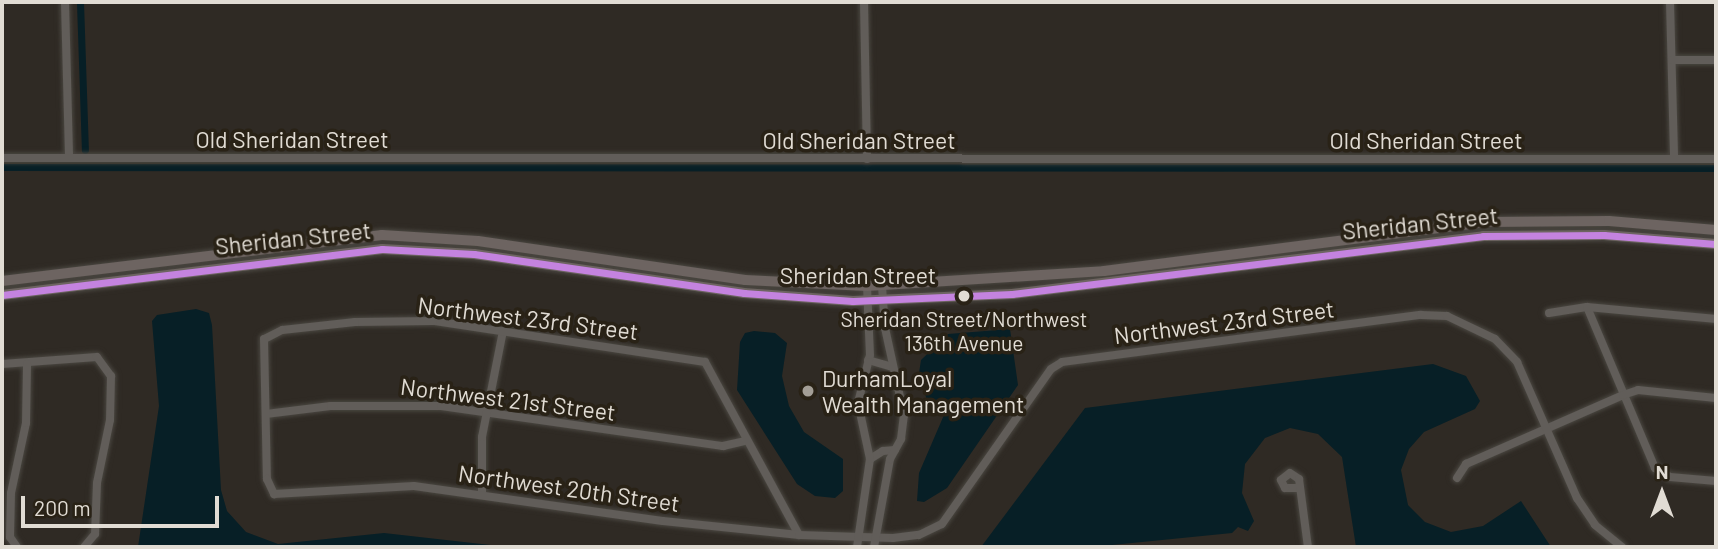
<!DOCTYPE html>
<style>
body{margin:0}
#map{position:relative;width:1718px;height:549px;overflow:hidden;background:#2f2a24;font-family:Barlow,sans-serif}
div>[style]{position:absolute}
.water>*{inset:0;background:#071f26}
.canal>*{height:7px;margin:-3.5px;padding:0 3.5px;transform-origin:3.5px;border-radius:3.5px;background:#071f26}
.roads{filter:drop-shadow(0 0 2px #4a4741) drop-shadow(0 0 2px #4a4741)}
.minor>*{height:8px;margin:-4px;padding:0 4px;transform-origin:4px;border-radius:4px;background:#615d59}
.major>*{height:10px;margin:-5px;padding:0 5px;transform-origin:5px;border-radius:5px;background:#6d6461}
.bus-1>*{height:7px;margin:-3.5px;padding:0 3.5px;transform-origin:3.5px;border-radius:3.5px;background:#c483df}
.dots>*{width:19px;height:19px;translate:-50% -50%;box-sizing:border-box;border:4px solid #292216;border-radius:50%}
span{translate:-50% -50%;white-space:nowrap;text-align:center;line-height:1.15;-webkit-text-stroke:7px #292216;paint-order:stroke}
.bus-label{font-size:21px;color:#e1dcd4}
.street-label{font-size:23px;color:#e1dcd4}
.poi-label{font-size:23px;color:#e1dcd4}
.left{translate:0 -50%;text-align:left}
.frame{position:absolute;inset:0;border:4px solid #e1dcd4;pointer-events:none}
.north{position:absolute;left:1627px;top:458px;width:70px;height:70px;-webkit-text-stroke:5px #292216;paint-order:stroke;rotate:0deg;font-size:19px;font-weight:700;line-height:28px;text-align:center;color:#e1dcd4}
.north::after{content:'';display:block;margin:auto;width:24px;height:32px;background:#e1dcd4;clip-path:polygon(50% 0,100% 100%,50% 72%,0 100%)}
.scale{position:absolute;left:21px;top:496px;width:198px;height:32px;box-sizing:border-box;border:4px solid #e1dcd4;border-top:0;padding-left:9px;font-size:21px;line-height:24px;white-space:nowrap;color:#e1dcd4;-webkit-text-stroke:5px #292216;paint-order:stroke}
</style>
<div id="map">
<div class="water">
<i style="clip-path:polygon(196px 309px,209px 313px,212px 325px,221px 490px,227px 511px,246px 532px,278px 544px,384px 533px,508px 547px,138px 547px,159px 406px,152px 321px,157px 315px)"></i>
<i style="clip-path:polygon(1010px 329px,1018px 385px,947px 488px,924px 502px,917px 501px,919px 473px,944px 415px,928px 404px,919px 373px,921px 360px,948px 334px)"></i>
<i style="clip-path:polygon(754px 331px,775px 333px,787px 343px,782px 376px,789px 406px,804px 432px,843px 459px,843px 491px,835px 498px,815px 496px,797px 484px,737px 390px,740px 342px,745px 333px)"></i>
<i style="clip-path:polygon(1433px 364px,1466px 376px,1480px 401px,1475px 409px,1424px 432px,1409px 449px,1401px 470px,1408px 505px,1425px 522px,1451px 532px,1483px 526px,1521px 501px,1551px 547px,1356px 547px,1342px 457px,1318px 434px,1290px 428px,1265px 438px,1245px 464px,1242px 493px,1254px 521px,1248px 531px,1238px 527px,1232px 533px,1092px 547px,981px 547px,1085px 408px)"></i>
</div>
<div class="canal">
<i style="left:80px;top:2px;width:148px;rotate:88.1deg"></i>
<i style="left:2px;top:167px;width:1714px;rotate:0.03deg"></i>
</div>
<div class="roads">
<div class="minor">
<i style="left:65px;top:2px;width:156px;rotate:88.5deg"></i>
<i style="left:864px;top:2px;width:157px;rotate:88.9deg"></i>
<i style="left:1670px;top:2px;width:157px;rotate:88.5deg"></i>
<i style="left:1672px;top:60px;width:44px"></i>
<i style="left:2px;top:158px;width:1714px;rotate:0.03deg"></i>
<i style="left:1587px;top:307px;width:175px;rotate:67.1deg"></i>
<i style="left:1655px;top:468px;width:17px;rotate:31deg"></i>
<i style="left:1670px;top:477px;width:46px;rotate:5deg"></i>
<i style="left:1549px;top:313px;width:38px;rotate:-9deg"></i>
<i style="left:1587px;top:307px;width:130px;rotate:5.3deg"></i>
<i style="left:868px;top:360px;width:26px;rotate:16deg"></i>
<i style="left:2px;top:364px;width:95px;rotate:-4.2deg"></i>
<i style="left:97px;top:357px;width:24px;rotate:54deg"></i>
<i style="left:111px;top:376px;width:44px;rotate:91.3deg"></i>
<i style="left:110px;top:420px;width:64px;rotate:101.7deg"></i>
<i style="left:97px;top:483px;width:51px;rotate:92.2deg"></i>
<i style="left:95px;top:534px;width:17px;rotate:130deg"></i>
<i style="left:266px;top:414px;width:65px;rotate:-7deg"></i>
<i style="left:331px;top:406px;width:110px"></i>
<i style="left:441px;top:406px;width:285px;rotate:8.1deg"></i>
<i style="left:723px;top:446px;width:22px;rotate:-13deg"></i>
<i style="left:870px;top:459px;width:15px;rotate:-32deg"></i>
<i style="left:883px;top:451px;width:12px;rotate:-5deg"></i>
<i style="left:1457px;top:478px;width:17px;rotate:-57deg"></i>
<i style="left:1466px;top:464px;width:171px;rotate:-23.7deg"></i>
<i style="left:1623px;top:395px;width:16px;rotate:-18deg"></i>
<i style="left:1638px;top:390px;width:78px;rotate:5.9deg"></i>
<i style="left:1300px;top:488px;width:15px;rotate:180deg"></i>
<i style="left:1285px;top:488px;width:9px;rotate:-117deg"></i>
<i style="left:1281px;top:480px;width:11px;rotate:-38deg"></i>
<i style="left:1290px;top:473px;width:11px;rotate:34deg"></i>
<i style="left:1299px;top:479px;width:69px;rotate:82.5deg"></i>
<i style="left:482px;top:493px;width:56px;rotate:-90deg"></i>
<i style="left:482px;top:437px;width:108px;rotate:-78.8deg"></i>
<i style="left:799px;top:535px;width:197px;rotate:-118.5deg"></i>
<i style="left:705px;top:362px;width:275px;rotate:-171.4deg"></i>
<i style="left:433px;top:321px;width:78px;rotate:179.3deg"></i>
<i style="left:355px;top:322px;width:73px;rotate:173.7deg"></i>
<i style="left:282px;top:330px;width:20px;rotate:153deg"></i>
<i style="left:264px;top:339px;width:140px;rotate:88.8deg"></i>
<i style="left:267px;top:479px;width:17px;rotate:65deg"></i>
<i style="left:274px;top:494px;width:140px;rotate:-3.3deg"></i>
<i style="left:414px;top:486px;width:251px;rotate:8deg"></i>
<i style="left:663px;top:521px;width:137px;rotate:5.9deg"></i>
<i style="left:799px;top:535px;width:94px;rotate:1.8deg"></i>
<i style="left:893px;top:538px;width:26px;rotate:-7deg"></i>
<i style="left:919px;top:535px;width:25px;rotate:-26deg"></i>
<i style="left:942px;top:524px;width:189px;rotate:-54.9deg"></i>
<i style="left:1051px;top:369px;width:13px;rotate:-32deg"></i>
<i style="left:1062px;top:362px;width:362px;rotate:-7.5deg"></i>
<i style="left:1421px;top:315px;width:26px;rotate:2deg"></i>
<i style="left:1447px;top:316px;width:53px;rotate:25.6deg"></i>
<i style="left:1495px;top:339px;width:32px;rotate:46deg"></i>
<i style="left:1517px;top:362px;width:149px;rotate:66.2deg"></i>
<i style="left:1577px;top:498px;width:32px;rotate:56deg"></i>
<i style="left:1595px;top:525px;width:35px;rotate:39deg"></i>
<i style="left:17px;top:547px;width:12px;rotate:-125deg"></i>
<i style="left:10px;top:537px;width:44px;rotate:-88.7deg"></i>
<i style="left:11px;top:493px;width:72px;rotate:-77.9deg"></i>
<i style="left:26px;top:423px;width:59px;rotate:-89deg"></i>
<i style="left:857px;top:547px;width:89px;rotate:-81.6deg"></i>
<i style="left:870px;top:459px;width:57px;rotate:-102.1deg"></i>
<i style="left:858px;top:403px;width:49px;rotate:-76deg"></i>
<i style="left:870px;top:355px;width:69px;rotate:-92.5deg"></i>
<i style="left:874px;top:547px;width:89px;rotate:-79.7deg"></i>
<i style="left:890px;top:459px;width:23px;rotate:-61deg"></i>
<i style="left:901px;top:439px;width:24px;rotate:-83deg"></i>
<i style="left:904px;top:415px;width:89px;rotate:-102.3deg"></i>
<i style="left:885px;top:328px;width:42px;rotate:-94.1deg"></i>
</div>
<div class="major">
<i style="left:2px;top:281px;width:383px;rotate:-6.9deg"></i>
<i style="left:382px;top:235px;width:96px;rotate:3.6deg"></i>
<i style="left:478px;top:241px;width:270px;rotate:8.3deg"></i>
<i style="left:745px;top:280px;width:122px;rotate:2.8deg"></i>
<i style="left:867px;top:286px;width:237px;rotate:-3.6deg"></i>
<i style="left:1104px;top:271px;width:385px;rotate:-7.3deg"></i>
<i style="left:1486px;top:222px;width:123px;rotate:-0.5deg"></i>
<i style="left:1609px;top:221px;width:107px;rotate:4.8deg"></i>
<i style="left:2px;top:295px;width:383px;rotate:-6.9deg"></i>
<i style="left:382px;top:249px;width:92px;rotate:3.1deg"></i>
<i style="left:474px;top:254px;width:273px;rotate:8.2deg"></i>
<i style="left:744px;top:293px;width:109px;rotate:4.2deg"></i>
<i style="left:853px;top:301px;width:159px;rotate:-2.5deg"></i>
<i style="left:1012px;top:294px;width:475px;rotate:-7deg"></i>
<i style="left:1483px;top:236px;width:121px;rotate:-0.5deg"></i>
<i style="left:1604px;top:235px;width:112px;rotate:4.6deg"></i>
</div>
</div>
<div class="bus-1">
<i style="left:2px;top:295px;width:383px;rotate:-6.9deg"></i>
<i style="left:382px;top:249px;width:92px;rotate:3.1deg"></i>
<i style="left:474px;top:254px;width:273px;rotate:8.2deg"></i>
<i style="left:744px;top:293px;width:109px;rotate:4.2deg"></i>
<i style="left:853px;top:301px;width:159px;rotate:-2.5deg"></i>
<i style="left:1012px;top:294px;width:475px;rotate:-7deg"></i>
<i style="left:1483px;top:236px;width:121px;rotate:-0.5deg"></i>
<i style="left:1604px;top:235px;width:112px;rotate:4.6deg"></i>
</div>
<div class="dots">
<i style="left:964px;top:296px;background:#e1dcd4"></i>
<i style="left:808px;top:391px;background:#a39e96"></i>
</div>
<div class="bus-label">
<span style="left:964px;top:331px">Sheridan Street/Northwest<br>136th Avenue</span>
</div>
<div class="street-label">
<span style="left:292px;top:139px">Old Sheridan Street</span>
<span style="left:859px;top:140px">Old Sheridan Street</span>
<span style="left:1426px;top:140px">Old Sheridan Street</span>
<span style="left:1420px;top:223px;rotate:-6deg">Sheridan Street</span>
<span style="left:293px;top:238px;rotate:-6deg">Sheridan Street</span>
<span style="left:858px;top:275px">Sheridan Street</span>
<span style="left:528px;top:318px;rotate:7deg">Northwest 23rd Street</span>
<span style="left:1224px;top:322px;rotate:-7deg">Northwest 23rd Street</span>
<span style="left:508px;top:399px;rotate:7deg">Northwest 21st Street</span>
<span style="left:569px;top:488px;rotate:8deg">Northwest 20th Street</span>
</div>
<div class="poi-label">
<span class="left" style="left:822px;top:391px">DurhamLoyal<br>Wealth Management</span>
</div>
<div class="frame"></div>
<div class="north">N</div>
<div class="scale">200 m</div>
</div>
